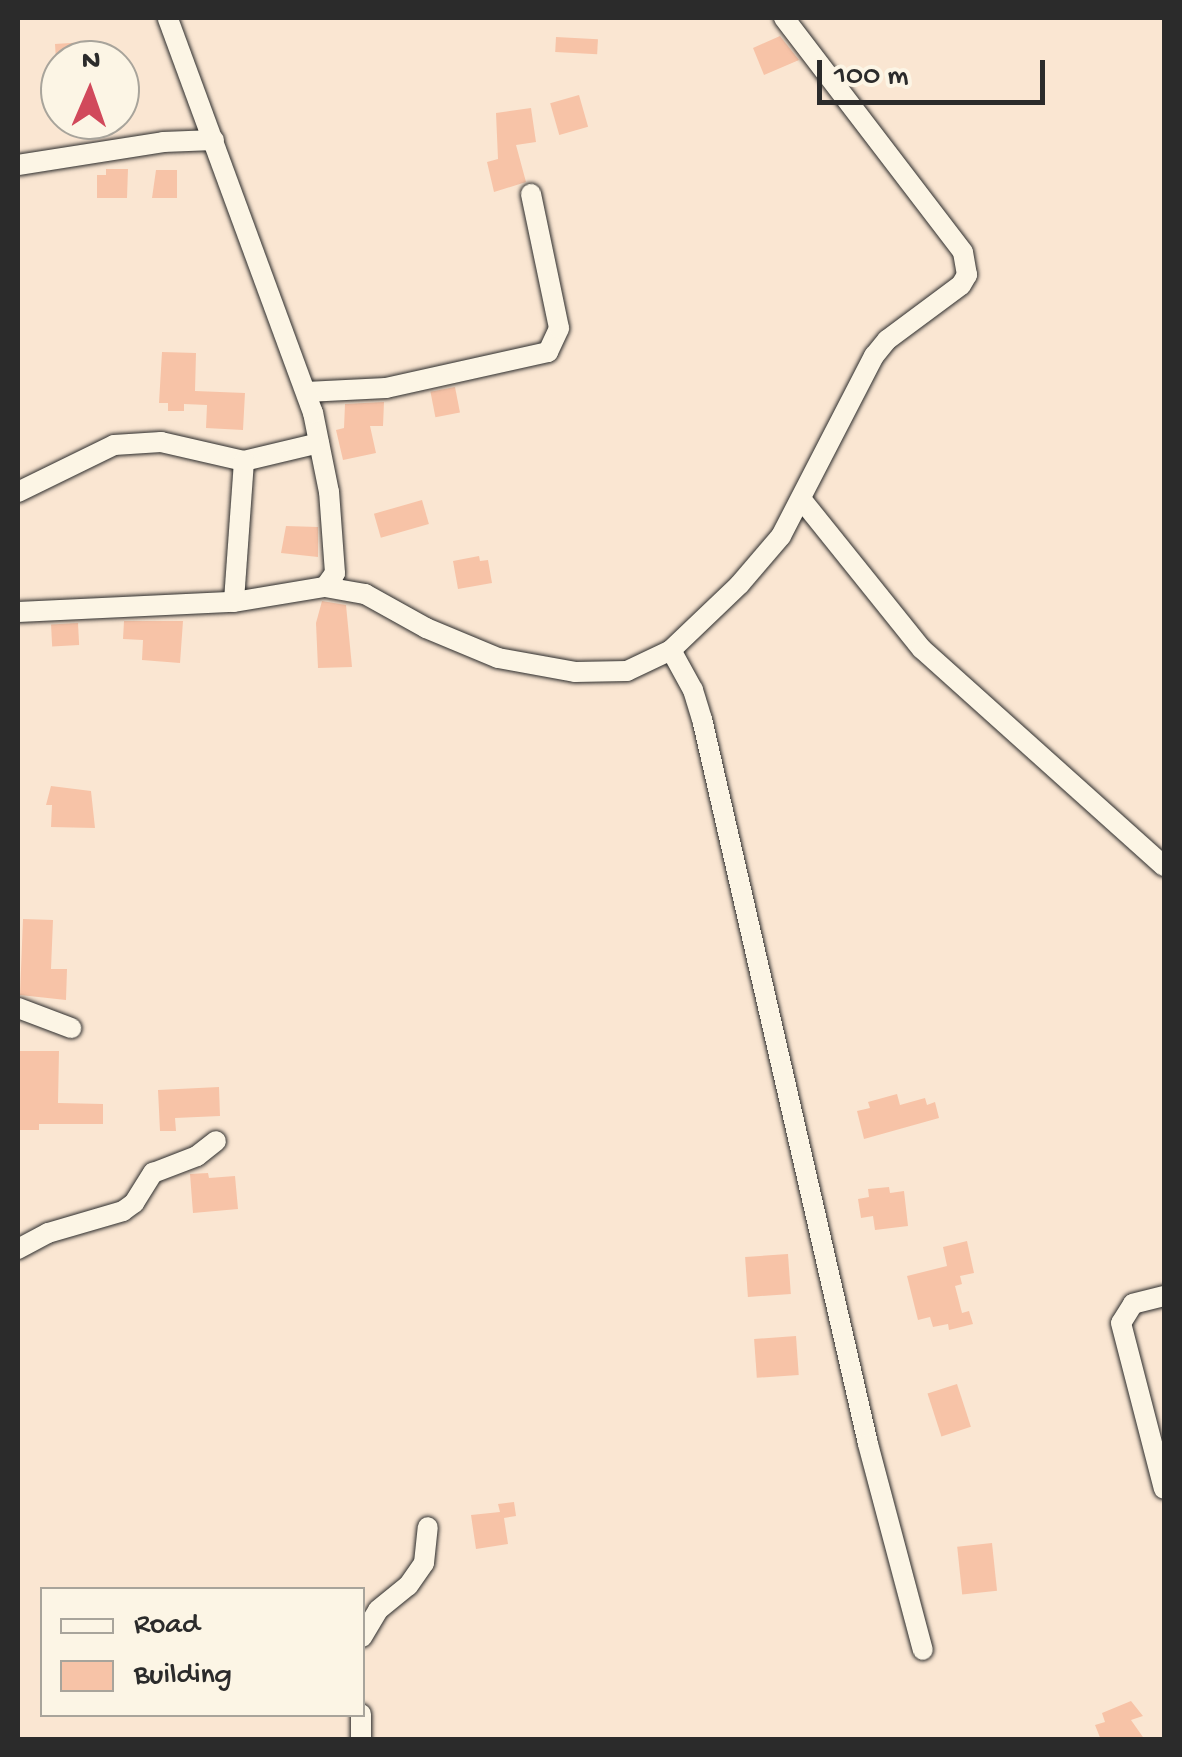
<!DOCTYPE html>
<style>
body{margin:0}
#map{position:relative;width:1182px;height:1757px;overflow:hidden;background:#fae6d2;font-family:"Gochi Hand",sans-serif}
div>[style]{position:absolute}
.building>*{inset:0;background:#f7c3a7;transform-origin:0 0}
.roads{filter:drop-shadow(0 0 2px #2b2b2b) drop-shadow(0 0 2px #2b2b2b)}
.minor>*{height:20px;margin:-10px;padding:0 10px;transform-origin:10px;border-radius:10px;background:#fcf5e5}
span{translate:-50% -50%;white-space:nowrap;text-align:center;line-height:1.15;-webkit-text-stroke:8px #fcf5e5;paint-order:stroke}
.frame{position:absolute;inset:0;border:20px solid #2b2b2b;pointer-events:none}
.legend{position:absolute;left:40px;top:1587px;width:325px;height:130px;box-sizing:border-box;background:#fcf5e5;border:2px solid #a8a49b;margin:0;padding:12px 18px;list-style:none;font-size:30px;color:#2b2b2b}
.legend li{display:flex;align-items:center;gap:20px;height:50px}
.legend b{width:50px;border:2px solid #a8a49b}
.north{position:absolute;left:40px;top:40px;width:100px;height:100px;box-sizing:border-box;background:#fcf5e5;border:2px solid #a8a49b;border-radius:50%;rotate:2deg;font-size:28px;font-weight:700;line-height:40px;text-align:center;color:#2b2b2b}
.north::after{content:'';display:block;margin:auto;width:35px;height:45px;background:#d1495b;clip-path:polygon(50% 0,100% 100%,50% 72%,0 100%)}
.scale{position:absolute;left:817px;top:60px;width:228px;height:45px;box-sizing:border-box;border:5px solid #2b2b2b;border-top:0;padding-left:12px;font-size:30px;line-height:35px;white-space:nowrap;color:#2b2b2b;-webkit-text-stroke:8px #fcf5e5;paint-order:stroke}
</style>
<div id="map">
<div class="building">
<i style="clip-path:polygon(780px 36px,799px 60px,764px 75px,753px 48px)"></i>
<i style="left:556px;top:37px;width:42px;height:15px;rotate:3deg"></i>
<i style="clip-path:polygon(101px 41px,103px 60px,56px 60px,55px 44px)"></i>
<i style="left:579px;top:95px;width:33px;height:30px;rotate:74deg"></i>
<i style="clip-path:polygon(531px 108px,536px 142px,516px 145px,526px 182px,494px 192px,487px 162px,498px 159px,496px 113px)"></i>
<i style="clip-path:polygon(106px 169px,128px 169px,127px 198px,97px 198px,97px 175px,106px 175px)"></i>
<i style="clip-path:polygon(156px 170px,177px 170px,177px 198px,152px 198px)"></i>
<i style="clip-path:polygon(162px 352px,196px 353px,195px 391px,245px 393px,243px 430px,206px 428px,207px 405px,184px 404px,184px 411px,168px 411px,168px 403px,159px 403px)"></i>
<i style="left:455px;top:387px;width:26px;height:25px;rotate:79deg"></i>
<i style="clip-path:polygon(384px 402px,383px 426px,370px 426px,376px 453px,343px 460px,336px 430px,344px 428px,345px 404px)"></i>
<i style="left:422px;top:500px;width:25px;height:50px;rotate:74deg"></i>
<i style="clip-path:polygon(286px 526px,318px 527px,318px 557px,281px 553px)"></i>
<i style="clip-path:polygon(479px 556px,480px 561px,488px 560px,492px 583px,458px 589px,453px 561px)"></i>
<i style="clip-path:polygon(322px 601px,346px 605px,352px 667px,318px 668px,316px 623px)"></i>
<i style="clip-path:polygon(124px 621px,183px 621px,180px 663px,142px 660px,143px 640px,123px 639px)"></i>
<i style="left:78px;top:623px;width:22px;height:27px;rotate:87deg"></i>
<i style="clip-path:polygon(51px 786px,91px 791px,95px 828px,51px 827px,52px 805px,46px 805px)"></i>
<i style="clip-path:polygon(23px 919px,53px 920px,51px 969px,67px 969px,66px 1000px,20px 995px)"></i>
<i style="clip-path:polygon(19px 1051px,59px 1051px,58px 1103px,103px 1104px,103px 1124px,39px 1124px,39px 1130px,18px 1130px)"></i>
<i style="clip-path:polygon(219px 1087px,220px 1116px,175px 1118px,176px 1131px,160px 1131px,158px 1090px)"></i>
<i style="clip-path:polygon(897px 1094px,900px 1105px,925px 1098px,927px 1105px,935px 1102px,939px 1118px,864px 1139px,857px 1111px,870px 1108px,868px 1102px)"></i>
<i style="clip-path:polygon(208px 1173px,209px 1178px,235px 1176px,238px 1209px,193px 1213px,190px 1174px)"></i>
<i style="clip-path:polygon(889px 1187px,890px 1193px,904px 1191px,908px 1226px,875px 1230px,873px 1216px,861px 1218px,858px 1199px,869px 1197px,868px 1189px)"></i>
<i style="clip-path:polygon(967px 1241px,974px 1273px,960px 1276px,962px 1284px,955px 1286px,962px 1313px,969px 1311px,973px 1324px,949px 1330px,948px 1324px,933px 1327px,930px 1317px,918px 1320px,907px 1276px,947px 1266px,943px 1247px)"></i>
<i style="left:788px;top:1254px;width:40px;height:43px;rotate:86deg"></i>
<i style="left:796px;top:1336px;width:39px;height:42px;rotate:86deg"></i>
<i style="left:957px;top:1384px;width:45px;height:31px;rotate:72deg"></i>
<i style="clip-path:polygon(514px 1502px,516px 1516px,504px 1518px,508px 1544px,476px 1549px,471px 1515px,500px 1512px,498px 1504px)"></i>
<i style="left:992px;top:1543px;width:48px;height:35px;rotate:84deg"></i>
<i style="clip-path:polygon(1131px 1701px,1143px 1716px,1131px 1720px,1145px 1740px,1101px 1740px,1095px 1725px,1105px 1722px,1102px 1713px)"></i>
</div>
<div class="roads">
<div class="minor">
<i style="left:18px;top:165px;width:147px;rotate:-9deg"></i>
<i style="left:163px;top:142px;width:51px;rotate:-2.2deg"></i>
<i style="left:306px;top:392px;width:80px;rotate:-2.9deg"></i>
<i style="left:386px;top:388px;width:166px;rotate:-12.5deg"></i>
<i style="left:548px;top:352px;width:26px;rotate:-65deg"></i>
<i style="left:559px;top:328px;width:137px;rotate:-101.8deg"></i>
<i style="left:244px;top:461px;width:77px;rotate:-13.5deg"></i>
<i style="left:18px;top:492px;width:107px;rotate:-26.1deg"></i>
<i style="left:114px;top:445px;width:47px;rotate:-3.7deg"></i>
<i style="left:161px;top:442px;width:85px;rotate:12.9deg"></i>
<i style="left:244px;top:461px;width:141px;rotate:94.1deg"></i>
<i style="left:802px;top:500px;width:191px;rotate:51.2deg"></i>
<i style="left:922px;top:649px;width:325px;rotate:41.9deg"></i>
<i style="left:325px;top:587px;width:41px;rotate:9.9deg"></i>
<i style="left:365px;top:594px;width:70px;rotate:29.1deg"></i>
<i style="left:426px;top:628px;width:78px;rotate:22.6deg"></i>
<i style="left:498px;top:658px;width:78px;rotate:10.3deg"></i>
<i style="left:575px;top:672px;width:52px;rotate:-1.1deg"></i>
<i style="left:627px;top:671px;width:49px;rotate:-25.5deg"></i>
<i style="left:671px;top:650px;width:95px;rotate:-43.7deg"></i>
<i style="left:740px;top:584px;width:63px;rotate:-49.5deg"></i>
<i style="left:781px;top:536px;width:203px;rotate:-62.7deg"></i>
<i style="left:874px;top:356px;width:21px;rotate:-51deg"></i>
<i style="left:887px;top:340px;width:92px;rotate:-36.6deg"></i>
<i style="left:961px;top:285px;width:12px;rotate:-59deg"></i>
<i style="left:967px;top:275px;width:23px;rotate:-100deg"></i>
<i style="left:963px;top:252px;width:295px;rotate:-127.4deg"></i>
<i style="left:18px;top:612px;width:216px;rotate:-2.7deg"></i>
<i style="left:234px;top:602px;width:92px;rotate:-9.4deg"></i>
<i style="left:325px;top:587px;width:17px;rotate:-54deg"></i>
<i style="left:335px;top:573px;width:81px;rotate:-94.2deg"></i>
<i style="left:329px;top:492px;width:81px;rotate:-101.4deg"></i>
<i style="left:313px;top:413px;width:421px;rotate:-110.2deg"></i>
<i style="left:671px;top:650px;width:46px;rotate:61.2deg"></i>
<i style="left:693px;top:690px;width:30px;rotate:73deg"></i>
<i style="left:702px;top:719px;width:744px;rotate:77.1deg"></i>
<i style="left:868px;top:1444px;width:213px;rotate:75.1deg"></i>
<i style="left:18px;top:1008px;width:57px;rotate:20.7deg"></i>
<i style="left:18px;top:1249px;width:34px;rotate:-28deg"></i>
<i style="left:48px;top:1233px;width:78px;rotate:-16.3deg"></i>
<i style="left:123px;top:1211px;width:14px;rotate:-36deg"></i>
<i style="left:134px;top:1203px;width:36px;rotate:-58deg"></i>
<i style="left:153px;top:1173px;width:47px;rotate:-21.1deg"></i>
<i style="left:197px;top:1156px;width:24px;rotate:-38deg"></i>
<i style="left:1164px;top:1296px;width:32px;rotate:166deg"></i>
<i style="left:1133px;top:1304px;width:22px;rotate:122deg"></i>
<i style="left:1121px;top:1323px;width:171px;rotate:75.5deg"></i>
<i style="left:362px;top:1637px;width:31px;rotate:-59deg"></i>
<i style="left:378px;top:1610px;width:38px;rotate:-39deg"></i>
<i style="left:408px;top:1586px;width:28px;rotate:-55deg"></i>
<i style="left:424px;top:1563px;width:36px;rotate:-84deg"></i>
<i style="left:361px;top:1714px;width:26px;rotate:90deg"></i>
</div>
</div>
<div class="frame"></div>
<ul class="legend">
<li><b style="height:12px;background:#fcf5e5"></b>Road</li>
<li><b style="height:28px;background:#f7c3a7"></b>Building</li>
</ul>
<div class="north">N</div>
<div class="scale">100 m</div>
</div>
